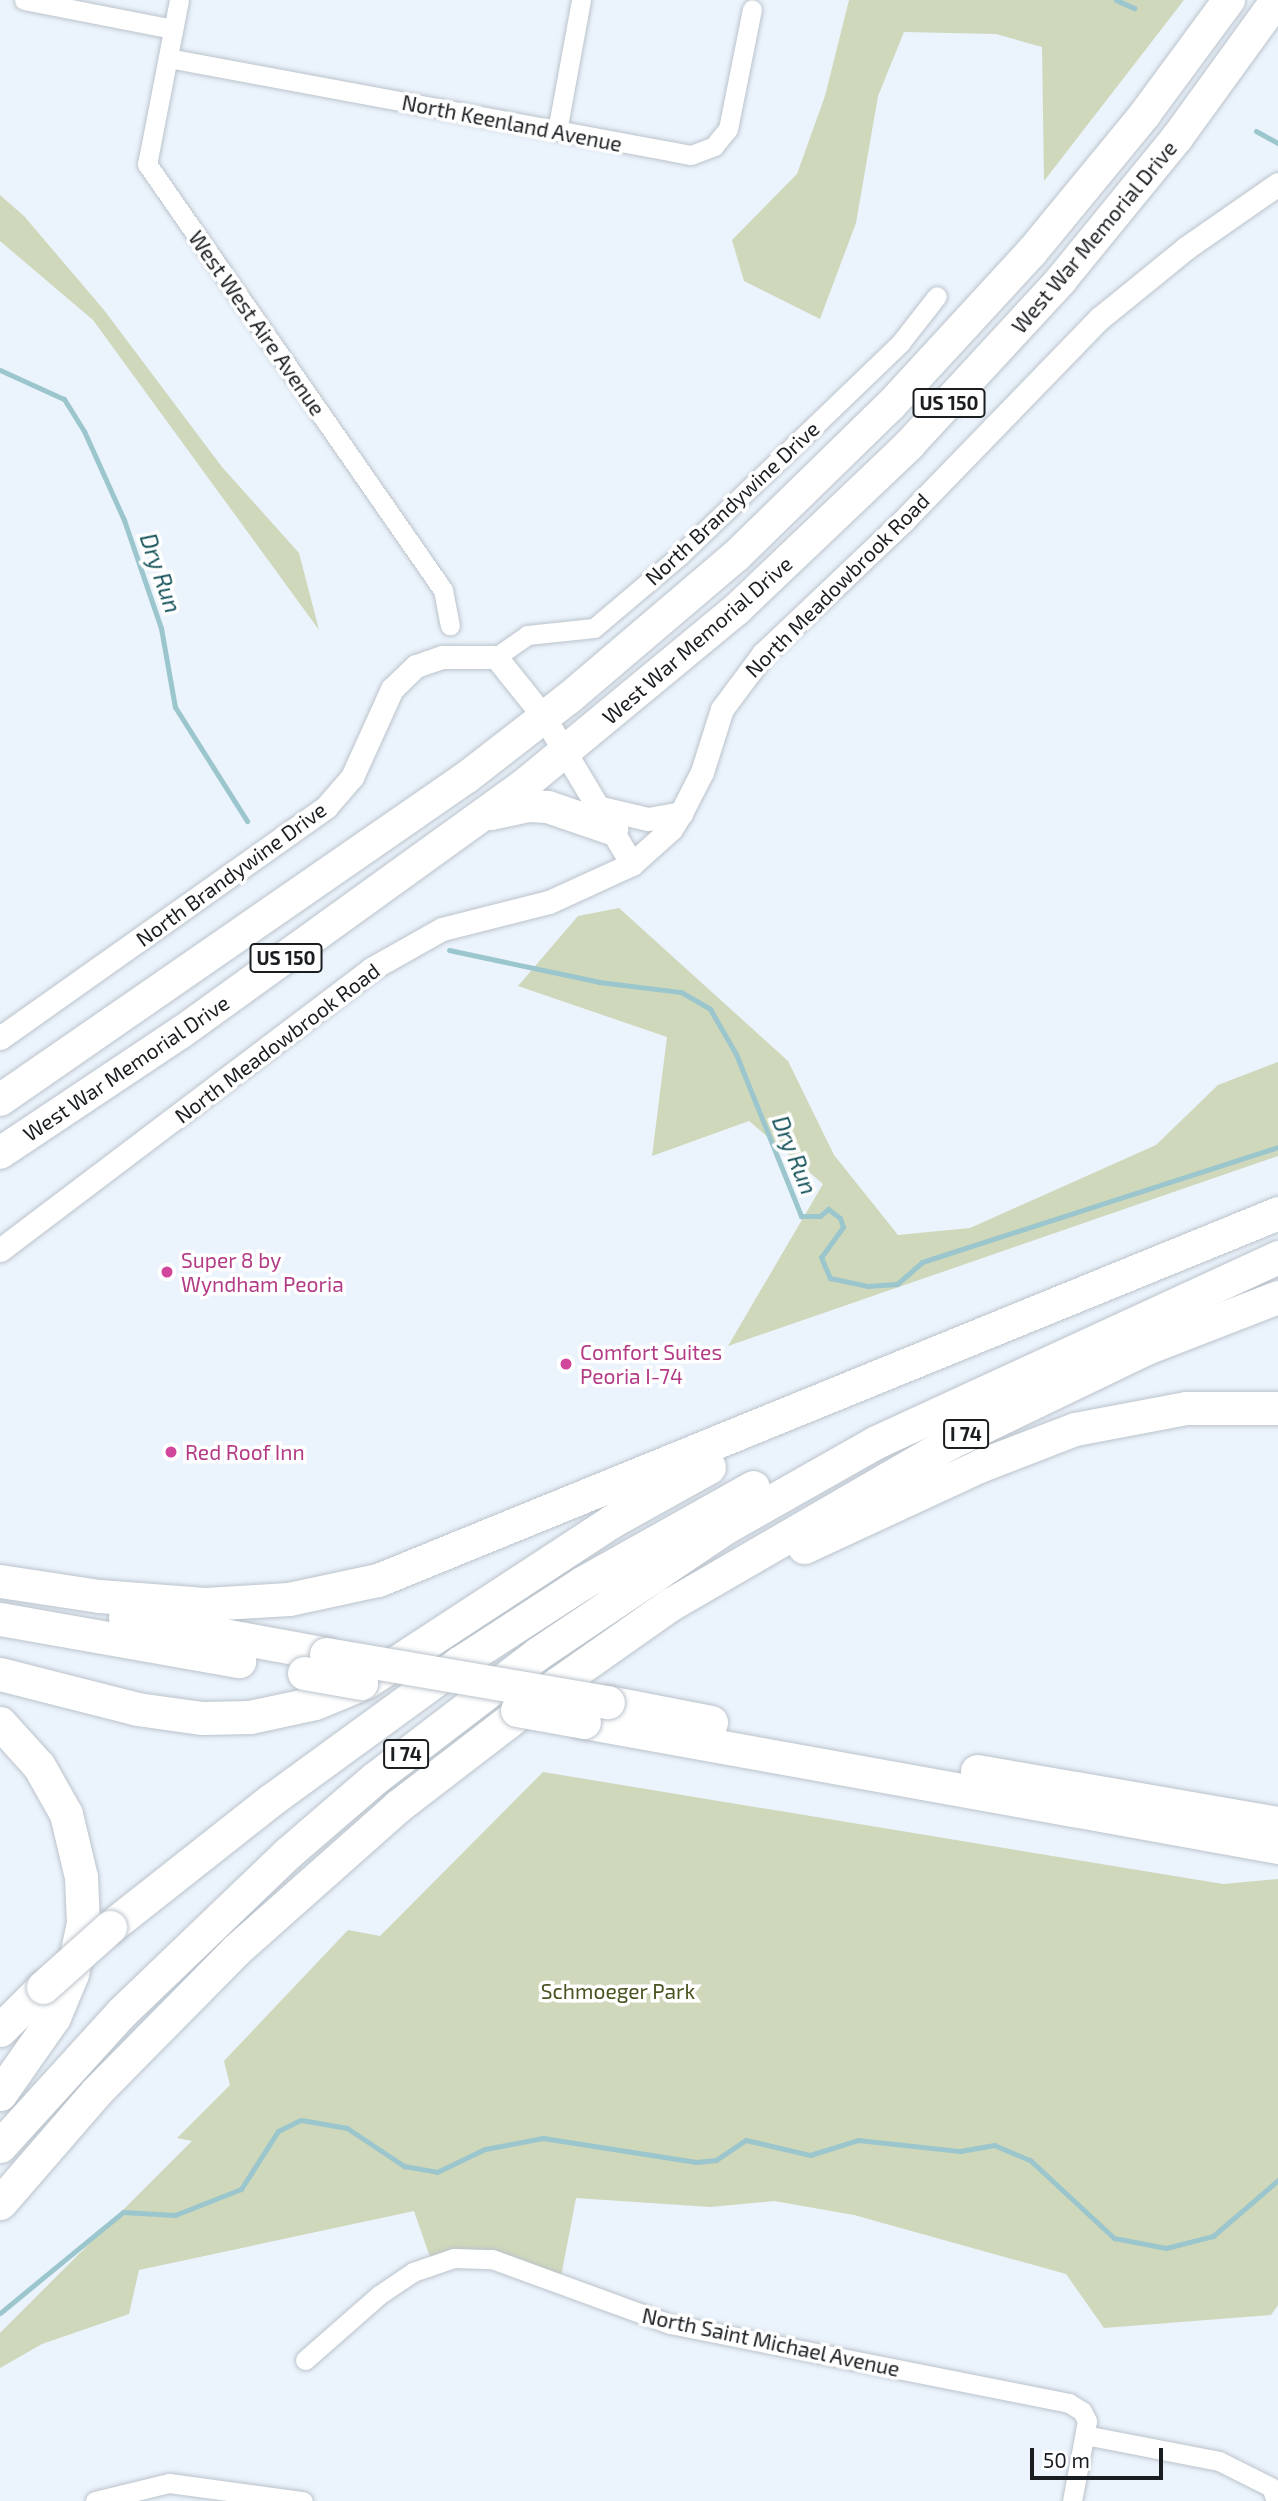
<!DOCTYPE html>
<style>
body{margin:0}
#map{position:relative;width:1278px;height:2501px;overflow:hidden;background:#ebf3fc;font-family:"Exo 2",sans-serif}
div>[style]{position:absolute}
.green>*{inset:0;background:#cfd8bb}
.stream>*{height:5px;margin:-2.5px;padding:0 2.5px;transform-origin:2.5px;border-radius:2.5px;background:#9bc6cd}
.roads{filter:drop-shadow(0 0 2px #bbc3cb) drop-shadow(0 0 2px #bbc3cb)}
.minor>*{height:19px;margin:-9.5px;padding:0 9.5px;transform-origin:9.5px;border-radius:9.5px;background:#fff}
.tertiary>*{height:23px;margin:-11.5px;padding:0 11.5px;transform-origin:11.5px;border-radius:11.5px;background:#fff}
.trunk>*{height:32px;margin:-16px;padding:0 16px;transform-origin:16px;border-radius:16px;background:#fff}
.motorway>*{height:33px;margin:-16.5px;padding:0 16.5px;transform-origin:16.5px;border-radius:16.5px;background:#fff}
.bridges{filter:drop-shadow(0 0 2px #bbc3cb) drop-shadow(0 0 2px #bbc3cb)}
.motorway-bridge>*{height:33px;margin:-16.5px;padding:0 16.5px;transform-origin:16.5px;border-radius:16.5px;background:#fff}
.dots>*{width:19px;height:19px;translate:-50% -50%;box-sizing:border-box;border:4px solid #fff;border-radius:50%}
span{translate:-50% -50%;white-space:nowrap;text-align:center;line-height:1.15;-webkit-text-stroke:7px #fff;paint-order:stroke}
.shield-label span{padding:2px 5px;background:#fff;border:2px solid;border-radius:5px;-webkit-text-stroke-width:0}
.shield-label{font-size:19px;color:#1b1e21;font-weight:700}
.street-label{font-size:21px;color:#1b1e21}
.hotel-label{font-size:21px;color:#b23c85}
.left{translate:0 -50%;text-align:left}
.park-label{font-size:21px;color:#485420}
.water-label{font-size:23px;color:#18545c;font-style:italic}
.scale{position:absolute;left:1030px;top:2448px;width:133px;height:32px;box-sizing:border-box;border:4px solid #1b1e21;border-top:0;padding-left:9px;font-size:21px;line-height:24px;white-space:nowrap;color:#1b1e21;-webkit-text-stroke:5px #fff;paint-order:stroke}
</style>
<div id="map">
<div class="green">
<i style="clip-path:polygon(849px 0,1184px 0,1044px 181px,1042px 47px,996px 34px,904px 32px,878px 96px,856px 223px,820px 319px,744px 281px,732px 240px,797px 174px,825px 96px)"></i>
<i style="clip-path:polygon(0 195px,24px 216px,104px 310px,222px 467px,299px 553px,319px 630px,93px 320px,0 241px)"></i>
<i style="clip-path:polygon(619px 908px,788px 1061px,834px 1155px,898px 1235px,970px 1228px,1156px 1145px,1218px 1085px,1278px 1062px,1278px 1156px,728px 1346px,823px 1184px,749px 1121px,652px 1156px,667px 1037px,518px 986px,578px 916px)"></i>
<i style="clip-path:polygon(543px 1772px,1223px 1884px,1278px 1879px,1278px 2305px,1271px 2315px,1104px 2328px,1066px 2274px,854px 2215px,774px 2201px,710px 2207px,576px 2198px,560px 2282px,519px 2267px,432px 2263px,414px 2211px,139px 2270px,129px 2314px,42px 2344px,0 2368px,0 2333px,192px 2141px,177px 2138px,230px 2085px,224px 2061px,348px 1930px,380px 1936px)"></i>
</div>
<div class="stream">
<i style="left:1116px;top:0;width:20px;rotate:24deg"></i>
<i style="left:1256px;top:131px;width:25px;rotate:29deg"></i>
<i style="left:0;top:370px;width:70px;rotate:24.4deg"></i>
<i style="left:64px;top:399px;width:38px;rotate:58deg"></i>
<i style="left:84px;top:431px;width:98px;rotate:65.8deg"></i>
<i style="left:124px;top:520px;width:114px;rotate:71.1deg"></i>
<i style="left:161px;top:628px;width:80px;rotate:80deg"></i>
<i style="left:175px;top:707px;width:135px;rotate:57.7deg"></i>
<i style="left:449px;top:950px;width:153px;rotate:12deg"></i>
<i style="left:599px;top:982px;width:83px;rotate:7deg"></i>
<i style="left:681px;top:992px;width:34px;rotate:30deg"></i>
<i style="left:710px;top:1009px;width:52px;rotate:60deg"></i>
<i style="left:736px;top:1054px;width:175px;rotate:68.1deg"></i>
<i style="left:801px;top:1216px;width:19px"></i>
<i style="left:820px;top:1216px;width:11px;rotate:-41deg"></i>
<i style="left:828px;top:1209px;width:15px;rotate:37deg"></i>
<i style="left:840px;top:1218px;width:9px;rotate:72deg"></i>
<i style="left:843px;top:1227px;width:37px;rotate:126deg"></i>
<i style="left:821px;top:1257px;width:23px;rotate:67deg"></i>
<i style="left:830px;top:1278px;width:38px;rotate:12deg"></i>
<i style="left:867px;top:1286px;width:30px;rotate:-4deg"></i>
<i style="left:897px;top:1284px;width:33px;rotate:-41deg"></i>
<i style="left:922px;top:1262px;width:374px;rotate:-17.9deg"></i>
<i style="left:0;top:2313px;width:159px;rotate:-39.4deg"></i>
<i style="left:123px;top:2212px;width:52px;rotate:3.3deg"></i>
<i style="left:175px;top:2215px;width:71px;rotate:-21.5deg"></i>
<i style="left:241px;top:2189px;width:69px;rotate:-57.5deg"></i>
<i style="left:278px;top:2131px;width:25px;rotate:-26deg"></i>
<i style="left:301px;top:2120px;width:47px;rotate:9.9deg"></i>
<i style="left:347px;top:2128px;width:69px;rotate:33.7deg"></i>
<i style="left:404px;top:2166px;width:34px;rotate:10deg"></i>
<i style="left:437px;top:2172px;width:53px;rotate:-25.6deg"></i>
<i style="left:485px;top:2149px;width:59px;rotate:-10.7deg"></i>
<i style="left:543px;top:2138px;width:155px;rotate:8.9deg"></i>
<i style="left:696px;top:2162px;width:20px;rotate:-6deg"></i>
<i style="left:716px;top:2160px;width:36px;rotate:-34deg"></i>
<i style="left:746px;top:2140px;width:66px;rotate:13.2deg"></i>
<i style="left:810px;top:2155px;width:50px;rotate:-17.4deg"></i>
<i style="left:858px;top:2140px;width:103px;rotate:6.2deg"></i>
<i style="left:960px;top:2151px;width:35px;rotate:-10deg"></i>
<i style="left:994px;top:2145px;width:39px;rotate:23deg"></i>
<i style="left:1030px;top:2160px;width:115px;rotate:42.9deg"></i>
<i style="left:1114px;top:2238px;width:53px;rotate:10.9deg"></i>
<i style="left:1166px;top:2248px;width:49px;rotate:-14.3deg"></i>
<i style="left:1213px;top:2236px;width:86px;rotate:-40.7deg"></i>
</div>
<div class="roads">
<div class="minor">
<i style="left:24px;top:0;width:152px;rotate:11deg"></i>
<i style="left:179px;top:0;width:167px;rotate:101deg"></i>
<i style="left:147px;top:164px;width:519px;rotate:55.21deg"></i>
<i style="left:443px;top:590px;width:36px;rotate:79deg"></i>
<i style="left:168px;top:58px;width:532px;rotate:10.51deg"></i>
<i style="left:691px;top:155px;width:25px;rotate:-21deg"></i>
<i style="left:714px;top:146px;width:22px;rotate:-51deg"></i>
<i style="left:728px;top:129px;width:122px;rotate:-78.7deg"></i>
<i style="left:557px;top:131px;width:133px;rotate:-79.6deg"></i>
<i style="left:496px;top:657px;width:38px;rotate:-35deg"></i>
<i style="left:527px;top:635px;width:67px;rotate:-6deg"></i>
<i style="left:594px;top:628px;width:113px;rotate:-40.3deg"></i>
<i style="left:680px;top:555px;width:307px;rotate:-43.9deg"></i>
<i style="left:901px;top:342px;width:58px;rotate:-52deg"></i>
<i style="left:305px;top:2360px;width:98px;rotate:-41.3deg"></i>
<i style="left:379px;top:2295px;width:41px;rotate:-34.1deg"></i>
<i style="left:413px;top:2272px;width:43px;rotate:-18.9deg"></i>
<i style="left:454px;top:2258px;width:38px;rotate:2deg"></i>
<i style="left:492px;top:2259px;width:189px;rotate:20.1deg"></i>
<i style="left:670px;top:2324px;width:407px;rotate:11.2deg"></i>
<i style="left:1069px;top:2403px;width:15px;rotate:32deg"></i>
<i style="left:1082px;top:2411px;width:11px;rotate:63deg"></i>
<i style="left:1087px;top:2421px;width:81px;rotate:100.6deg"></i>
<i style="left:1085px;top:2435px;width:136px;rotate:11deg"></i>
<i style="left:1219px;top:2461px;width:58px;rotate:26.6deg"></i>
<i style="left:1271px;top:2487px;width:15px;rotate:70deg"></i>
<i style="left:95px;top:2501px;width:76px;rotate:-13.7deg"></i>
<i style="left:169px;top:2483px;width:135px;rotate:7.7deg"></i>
</div>
<div class="tertiary">
<i style="left:601px;top:808px;width:48px;rotate:13.2deg"></i>
<i style="left:648px;top:819px;width:34px;rotate:-10deg"></i>
<i style="left:0;top:1038px;width:400px;rotate:-35.3deg"></i>
<i style="left:326px;top:807px;width:40px;rotate:-49deg"></i>
<i style="left:352px;top:777px;width:97px;rotate:-65.6deg"></i>
<i style="left:392px;top:689px;width:33px;rotate:-44deg"></i>
<i style="left:416px;top:666px;width:28px;rotate:-19deg"></i>
<i style="left:442px;top:657px;width:54px"></i>
<i style="left:496px;top:657px;width:77px;rotate:51.3deg"></i>
<i style="left:544px;top:717px;width:171px;rotate:59.1deg"></i>
<i style="left:0;top:1250px;width:465px;rotate:-37.1deg"></i>
<i style="left:371px;top:969px;width:81px;rotate:-29.4deg"></i>
<i style="left:442px;top:929px;width:110px;rotate:-14.2deg"></i>
<i style="left:549px;top:902px;width:91px;rotate:-24.6deg"></i>
<i style="left:632px;top:864px;width:52px;rotate:-41.9deg"></i>
<i style="left:671px;top:829px;width:19px;rotate:-58deg"></i>
<i style="left:681px;top:813px;width:46px;rotate:-62.9deg"></i>
<i style="left:702px;top:772px;width:66px;rotate:-72.4deg"></i>
<i style="left:722px;top:709px;width:69px;rotate:-53.3deg"></i>
<i style="left:763px;top:654px;width:193px;rotate:-43.5deg"></i>
<i style="left:903px;top:521px;width:283px;rotate:-45.9deg"></i>
<i style="left:1100px;top:318px;width:111px;rotate:-39.1deg"></i>
<i style="left:1186px;top:248px;width:112px;rotate:-34.8deg"></i>
</div>
<div class="trunk">
<i style="left:491px;top:814px;width:39px;rotate:-12deg"></i>
<i style="left:529px;top:806px;width:19px;rotate:3deg"></i>
<i style="left:548px;top:807px;width:68px;rotate:19deg"></i>
<i style="left:0;top:1100px;width:568px;rotate:-34.67deg"></i>
<i style="left:467px;top:777px;width:129px;rotate:-37.8deg"></i>
<i style="left:569px;top:698px;width:219px;rotate:-40.4deg"></i>
<i style="left:736px;top:556px;width:216px;rotate:-44.3deg"></i>
<i style="left:891px;top:405px;width:207px;rotate:-47.4deg"></i>
<i style="left:1031px;top:253px;width:180px;rotate:-50.6deg"></i>
<i style="left:1145px;top:114px;width:142px;rotate:-53.6deg"></i>
<i style="left:0;top:1153px;width:220px;rotate:-33.7deg"></i>
<i style="left:183px;top:1031px;width:419px;rotate:-35.8deg"></i>
<i style="left:523px;top:786px;width:278px;rotate:-39.6deg"></i>
<i style="left:737px;top:609px;width:238px;rotate:-43.6deg"></i>
<i style="left:909px;top:445px;width:224px;rotate:-47.3deg"></i>
<i style="left:1061px;top:280px;width:183px;rotate:-50.8deg"></i>
<i style="left:1177px;top:138px;width:170px;rotate:-54.1deg"></i>
</div>
<div class="motorway">
<i style="left:804px;top:1547px;width:193px;rotate:-24.8deg"></i>
<i style="left:979px;top:1466px;width:103px;rotate:-21.1deg"></i>
<i style="left:1075px;top:1429px;width:113px;rotate:-10.7deg"></i>
<i style="left:1186px;top:1408px;width:92px"></i>
<i style="left:0;top:1581px;width:100px;rotate:8.6deg"></i>
<i style="left:99px;top:1596px;width:106px;rotate:4.3deg"></i>
<i style="left:205px;top:1604px;width:84px;rotate:-3.4deg"></i>
<i style="left:289px;top:1599px;width:91px;rotate:-12.1deg"></i>
<i style="left:378px;top:1580px;width:972px;rotate:-22.18deg"></i>
<i style="left:125px;top:1617px;width:204px;rotate:10.4deg"></i>
<i style="left:0;top:1619px;width:243px;rotate:10deg"></i>
<i style="left:0;top:1674px;width:141px;rotate:14.3deg"></i>
<i style="left:137px;top:1709px;width:66px;rotate:7.9deg"></i>
<i style="left:202px;top:1718px;width:48px;rotate:-1.2deg"></i>
<i style="left:250px;top:1717px;width:66px;rotate:-12.2deg"></i>
<i style="left:315px;top:1703px;width:55px;rotate:-22.4deg"></i>
<i style="left:366px;top:1682px;width:294px;rotate:-33.2deg"></i>
<i style="left:612px;top:1521px;width:111px;rotate:-29.1deg"></i>
<i style="left:608px;top:1702px;width:105px;rotate:11deg"></i>
<i style="left:584px;top:1722px;width:705px;rotate:10.21deg"></i>
<i style="left:0;top:1723px;width:58px;rotate:47.8deg"></i>
<i style="left:39px;top:1766px;width:55px;rotate:60.6deg"></i>
<i style="left:66px;top:1814px;width:65px;rotate:76.6deg"></i>
<i style="left:81px;top:1877px;width:46px;rotate:87.5deg"></i>
<i style="left:83px;top:1923px;width:52px;rotate:102.2deg"></i>
<i style="left:72px;top:1974px;width:47px;rotate:112.7deg"></i>
<i style="left:54px;top:2017px;width:94px;rotate:125deg"></i>
<i style="left:977px;top:1771px;width:305px;rotate:9.8deg"></i>
<i style="left:110px;top:1927px;width:205px;rotate:-38.3deg"></i>
<i style="left:271px;top:1800px;width:233px;rotate:-36.1deg"></i>
<i style="left:459px;top:1663px;width:147px;rotate:-33deg"></i>
<i style="left:582px;top:1583px;width:196px;rotate:-29.3deg"></i>
<i style="left:0;top:2030px;width:61px;rotate:-45deg"></i>
<i style="left:0;top:2146px;width:181px;rotate:-47.7deg"></i>
<i style="left:122px;top:2012px;width:231px;rotate:-43.8deg"></i>
<i style="left:289px;top:1852px;width:113px;rotate:-40.7deg"></i>
<i style="left:375px;top:1778px;width:204px;rotate:-37.4deg"></i>
<i style="left:537px;top:1654px;width:228px;rotate:-33.9deg"></i>
<i style="left:726px;top:1527px;width:172px;rotate:-29.5deg"></i>
<i style="left:876px;top:1442px;width:443px;rotate:-24.7deg"></i>
<i style="left:0;top:2203px;width:147px;rotate:-49.1deg"></i>
<i style="left:96px;top:2092px;width:199px;rotate:-45.4deg"></i>
<i style="left:236px;top:1950px;width:217px;rotate:-41.6deg"></i>
<i style="left:398px;top:1806px;width:200px;rotate:-37.5deg"></i>
<i style="left:557px;top:1684px;width:139px;rotate:-35.1deg"></i>
<i style="left:671px;top:1604px;width:321px;rotate:-30.1deg"></i>
<i style="left:949px;top:1443px;width:216px;rotate:-25.7deg"></i>
<i style="left:1144px;top:1349px;width:144px;rotate:-21.2deg"></i>
</div>
</div>
<div class="bridges">
<div class="motorway-bridge">
<i style="left:326px;top:1654px;width:286px;rotate:9.7deg"></i>
<i style="left:304px;top:1673px;width:58px;rotate:10deg"></i>
<i style="left:517px;top:1710px;width:68px;rotate:10.2deg"></i>
<i style="left:43px;top:1987px;width:90px;rotate:-41.8deg"></i>
</div>
</div>
<div class="dots">
<i style="left:167px;top:1272px;background:#d1479c"></i>
<i style="left:566px;top:1364px;background:#d1479c"></i>
<i style="left:171px;top:1452px;background:#d1479c"></i>
</div>
<div class="shield-label">
<span style="left:949px;top:403px">US 150</span>
<span style="left:286px;top:958px">US 150</span>
<span style="left:966px;top:1434px">I 74</span>
<span style="left:406px;top:1754px">I 74</span>
</div>
<div class="street-label">
<span style="left:512px;top:123px;rotate:11deg">North Keenland Avenue</span>
<span style="left:1094px;top:237px;rotate:-50deg">West War Memorial Drive</span>
<span style="left:257px;top:323px;rotate:55deg">West West Aire Avenue</span>
<span style="left:732px;top:503px;rotate:-43deg">North Brandywine Drive</span>
<span style="left:837px;top:585px;rotate:-45deg">North Meadowbrook Road</span>
<span style="left:697px;top:640px;rotate:-41deg">West War Memorial Drive</span>
<span style="left:231px;top:874px;rotate:-36deg">North Brandywine Drive</span>
<span style="left:277px;top:1043px;rotate:-37deg">North Meadowbrook Road</span>
<span style="left:126px;top:1068px;rotate:-34deg">West War Memorial Drive</span>
<span style="left:771px;top:2342px;rotate:12deg">North Saint Michael Avenue</span>
</div>
<div class="hotel-label">
<span class="left" style="left:181px;top:1272px">Super 8 by<br>Wyndham Peoria</span>
<span class="left" style="left:580px;top:1364px">Comfort Suites<br>Peoria I-74</span>
<span class="left" style="left:185px;top:1452px">Red Roof Inn</span>
</div>
<div class="park-label">
<span style="left:618px;top:1991px">Schmoeger Park</span>
</div>
<div class="water-label">
<span style="left:161px;top:573px;rotate:71deg">Dry Run</span>
<span style="left:795px;top:1155px;rotate:68deg">Dry Run</span>
</div>
<div class="scale">50 m</div>
</div>
